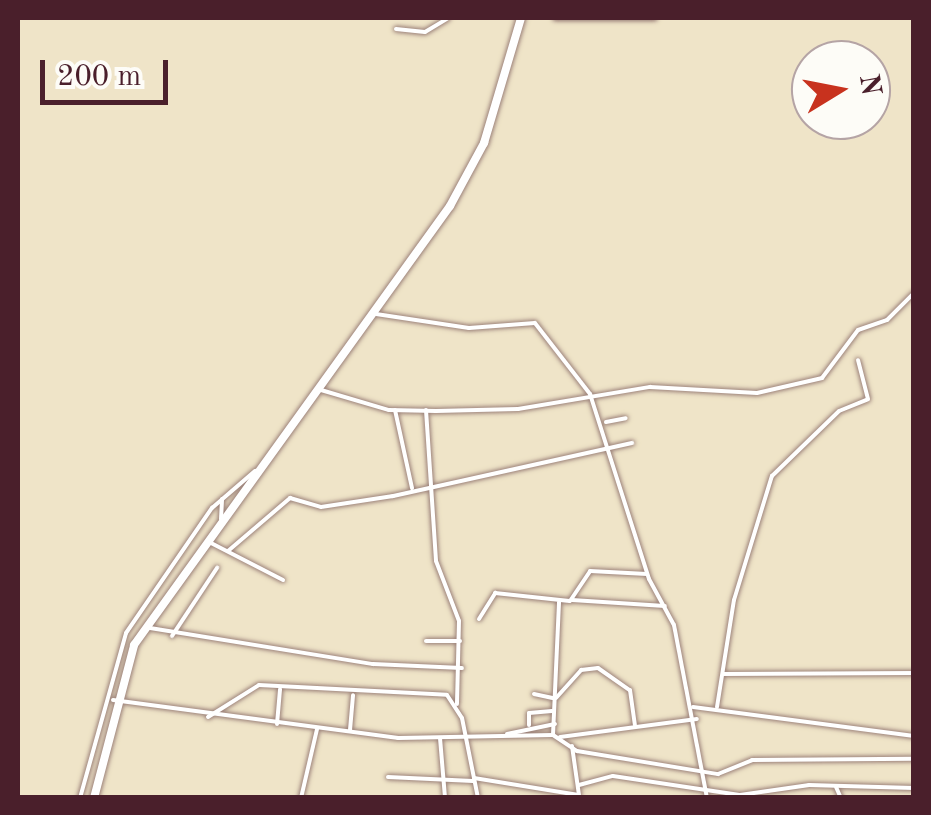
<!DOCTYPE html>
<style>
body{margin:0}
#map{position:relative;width:931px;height:815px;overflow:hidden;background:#efe4c8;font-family:"Old Standard TT",serif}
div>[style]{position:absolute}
.roads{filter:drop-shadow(0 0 2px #9c827a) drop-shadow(0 0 2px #9c827a)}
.minor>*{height:4px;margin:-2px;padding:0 2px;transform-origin:2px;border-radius:2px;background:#fff}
.primary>*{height:8px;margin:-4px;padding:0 4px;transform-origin:4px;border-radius:4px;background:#fff}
span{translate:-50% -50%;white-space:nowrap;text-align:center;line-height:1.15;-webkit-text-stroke:9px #fdfcf7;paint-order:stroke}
.frame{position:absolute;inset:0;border:20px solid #4a1f2b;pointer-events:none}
.north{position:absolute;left:791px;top:40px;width:100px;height:100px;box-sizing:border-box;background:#fdfcf7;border:2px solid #b5a4a5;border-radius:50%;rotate:80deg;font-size:28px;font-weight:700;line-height:40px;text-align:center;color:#4a1f2b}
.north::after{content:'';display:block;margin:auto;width:35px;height:45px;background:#c8321e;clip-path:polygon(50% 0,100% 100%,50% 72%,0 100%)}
.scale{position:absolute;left:40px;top:60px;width:128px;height:45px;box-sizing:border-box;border:5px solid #4a1f2b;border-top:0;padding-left:12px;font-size:30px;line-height:35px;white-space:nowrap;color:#4a1f2b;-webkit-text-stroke:8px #fdfcf7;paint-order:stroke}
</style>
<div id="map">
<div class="roads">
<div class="minor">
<i style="left:555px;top:18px;width:100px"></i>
<i style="left:396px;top:29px;width:29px;rotate:6deg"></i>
<i style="left:425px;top:32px;width:27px;rotate:-31deg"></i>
<i style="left:376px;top:314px;width:94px;rotate:8.6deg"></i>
<i style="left:469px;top:328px;width:66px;rotate:-4.3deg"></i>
<i style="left:535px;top:323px;width:90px;rotate:52.2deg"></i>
<i style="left:590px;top:394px;width:194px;rotate:72.3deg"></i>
<i style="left:649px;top:579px;width:52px;rotate:61.5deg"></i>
<i style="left:674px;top:625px;width:176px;rotate:79.2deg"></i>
<i style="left:321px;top:390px;width:71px;rotate:16.4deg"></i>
<i style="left:389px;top:410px;width:47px;rotate:1.2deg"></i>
<i style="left:436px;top:411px;width:82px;rotate:-1.4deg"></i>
<i style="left:518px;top:409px;width:134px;rotate:-9.5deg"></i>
<i style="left:650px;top:387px;width:107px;rotate:3.2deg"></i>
<i style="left:757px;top:393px;width:67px;rotate:-13deg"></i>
<i style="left:822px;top:378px;width:60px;rotate:-53.1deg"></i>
<i style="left:858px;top:330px;width:31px;rotate:-19deg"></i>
<i style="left:887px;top:320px;width:38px;rotate:-45deg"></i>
<i style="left:395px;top:410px;width:80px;rotate:77.7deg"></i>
<i style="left:426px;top:410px;width:151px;rotate:86.2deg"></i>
<i style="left:436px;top:561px;width:64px;rotate:69deg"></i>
<i style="left:459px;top:621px;width:83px;rotate:91.4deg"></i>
<i style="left:606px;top:422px;width:20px;rotate:-11deg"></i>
<i style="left:221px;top:519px;width:20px;rotate:-87deg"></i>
<i style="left:211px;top:543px;width:81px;rotate:27.2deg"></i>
<i style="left:228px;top:551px;width:82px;rotate:-40.5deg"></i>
<i style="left:290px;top:498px;width:32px;rotate:16deg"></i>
<i style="left:321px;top:507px;width:73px;rotate:-8.7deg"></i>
<i style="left:393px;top:496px;width:245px;rotate:-12.5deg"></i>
<i style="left:572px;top:600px;width:93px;rotate:3.7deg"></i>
<i style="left:479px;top:619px;width:31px;rotate:-58deg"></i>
<i style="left:495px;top:593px;width:75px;rotate:6.1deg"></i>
<i style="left:570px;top:601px;width:36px;rotate:-56deg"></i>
<i style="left:590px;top:571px;width:57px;rotate:3deg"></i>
<i style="left:150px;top:628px;width:226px;rotate:9.2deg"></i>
<i style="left:373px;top:664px;width:89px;rotate:2.6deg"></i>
<i style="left:172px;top:636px;width:82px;rotate:-56.5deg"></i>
<i style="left:426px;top:641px;width:34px"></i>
<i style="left:724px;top:674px;width:190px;rotate:-0.3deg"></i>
<i style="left:534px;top:694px;width:19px;rotate:12deg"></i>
<i style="left:556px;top:698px;width:38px;rotate:-48deg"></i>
<i style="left:581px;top:670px;width:17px;rotate:-7deg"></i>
<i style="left:598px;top:668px;width:39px;rotate:35deg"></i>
<i style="left:630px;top:690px;width:35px;rotate:82deg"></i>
<i style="left:113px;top:700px;width:288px;rotate:7.6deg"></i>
<i style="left:398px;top:738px;width:155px;rotate:-1.1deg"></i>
<i style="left:553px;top:735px;width:29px;rotate:34deg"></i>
<i style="left:577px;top:751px;width:143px;rotate:9.3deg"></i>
<i style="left:718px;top:774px;width:37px;rotate:-22deg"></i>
<i style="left:752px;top:760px;width:162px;rotate:-0.4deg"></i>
<i style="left:693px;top:707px;width:223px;rotate:7.5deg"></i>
<i style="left:717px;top:707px;width:108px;rotate:-81deg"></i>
<i style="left:734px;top:600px;width:130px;rotate:-73deg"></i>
<i style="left:772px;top:476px;width:93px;rotate:-44.1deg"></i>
<i style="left:839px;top:411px;width:31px;rotate:-22deg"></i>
<i style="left:868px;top:399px;width:40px;rotate:-104.4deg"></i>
<i style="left:208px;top:717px;width:60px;rotate:-32.1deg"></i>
<i style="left:259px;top:685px;width:188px;rotate:3deg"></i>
<i style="left:447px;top:695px;width:27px;rotate:57deg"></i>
<i style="left:462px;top:718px;width:82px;rotate:78.7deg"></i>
<i style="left:277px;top:724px;width:35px;rotate:-85deg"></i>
<i style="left:529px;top:725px;width:12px;rotate:-90deg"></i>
<i style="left:529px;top:713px;width:23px;rotate:-5deg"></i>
<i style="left:350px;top:730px;width:35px;rotate:-85deg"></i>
<i style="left:507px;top:734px;width:49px;rotate:-11.8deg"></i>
<i style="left:553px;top:735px;width:133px;rotate:-87.4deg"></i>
<i style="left:560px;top:737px;width:138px;rotate:-7.5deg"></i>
<i style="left:440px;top:738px;width:60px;rotate:85.2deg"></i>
<i style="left:572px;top:746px;width:49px;rotate:81.9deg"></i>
<i style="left:388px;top:777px;width:85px;rotate:2.7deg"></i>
<i style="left:474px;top:778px;width:106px;rotate:9.2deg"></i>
<i style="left:579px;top:785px;width:35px;rotate:-15deg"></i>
<i style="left:613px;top:776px;width:128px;rotate:8.5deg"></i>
<i style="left:740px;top:795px;width:70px;rotate:-8.2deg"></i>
<i style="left:809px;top:785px;width:105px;rotate:1.6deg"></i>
<i style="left:836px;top:787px;width:12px;rotate:66deg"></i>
<i style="left:80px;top:798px;width:171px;rotate:-74.4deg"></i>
<i style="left:126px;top:633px;width:152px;rotate:-55.5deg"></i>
<i style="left:212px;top:508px;width:57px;rotate:-40.7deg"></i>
<i style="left:301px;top:798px;width:71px;rotate:-76.9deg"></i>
</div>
<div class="primary">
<i style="left:94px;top:798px;width:158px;rotate:-75.3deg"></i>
<i style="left:134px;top:645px;width:541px;rotate:-54.25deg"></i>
<i style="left:450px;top:206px;width:72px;rotate:-61.6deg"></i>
<i style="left:484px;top:143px;width:130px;rotate:-73.5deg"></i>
</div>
</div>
<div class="frame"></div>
<div class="north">N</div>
<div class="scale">200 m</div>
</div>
